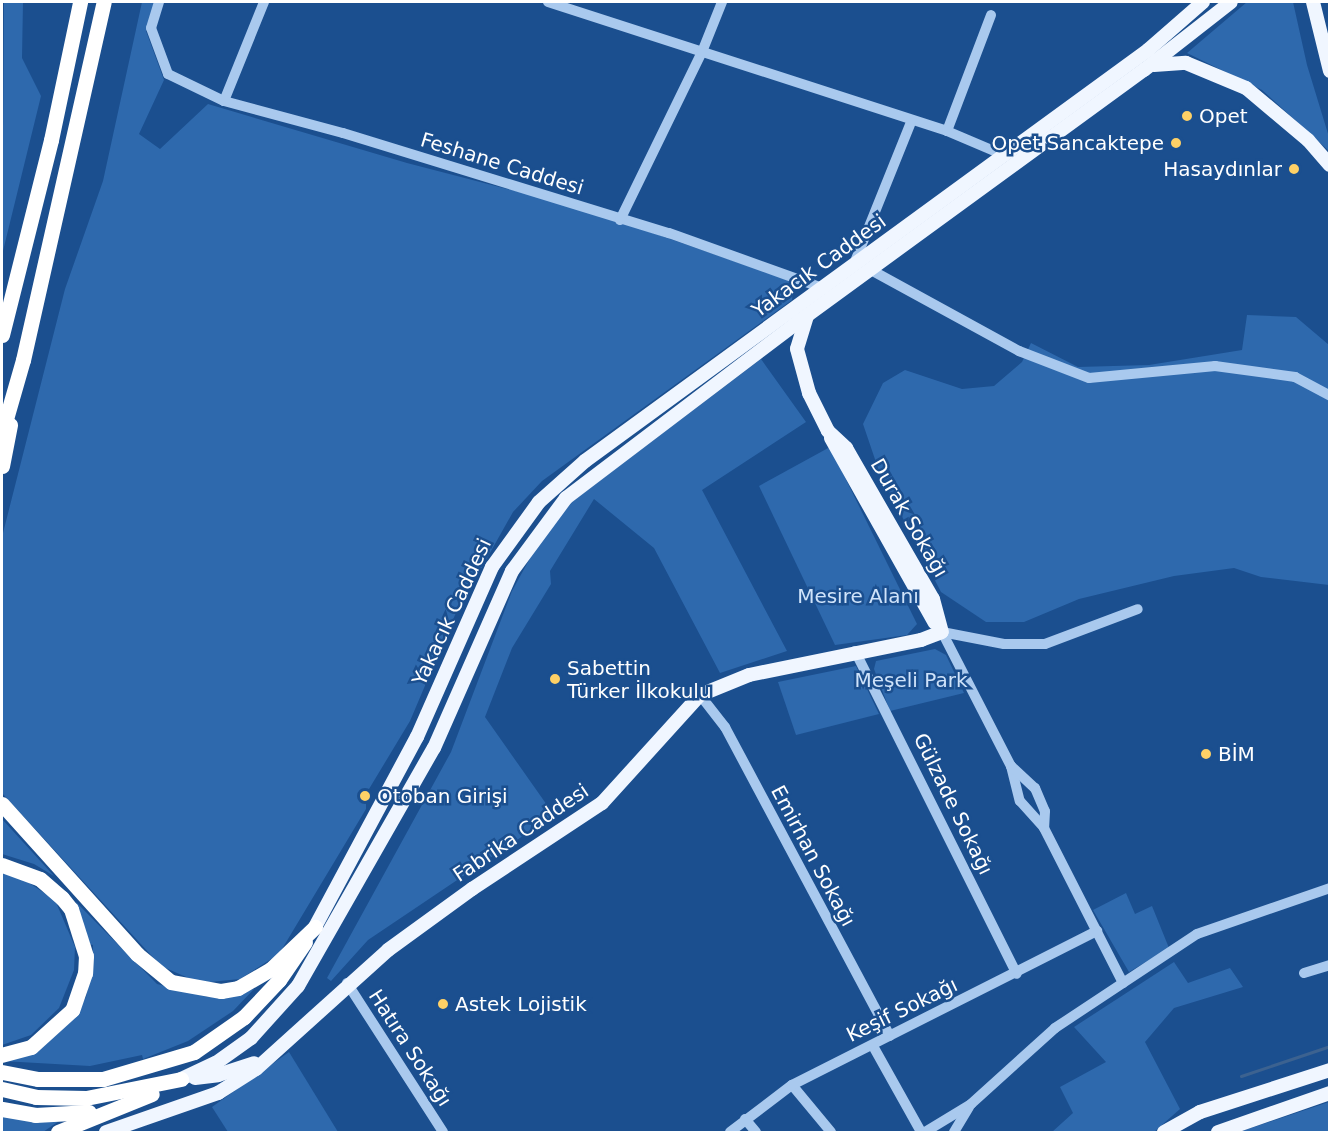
<!DOCTYPE html>
<meta charset="utf-8">
<style>
body{margin:0}
#map{position:relative;width:1331px;height:1134px;overflow:hidden;background:#1b4f8f;font-family:"DejaVu Sans",sans-serif}
div>[style]{position:absolute}
.green>*{inset:0;background:#2e69ad}
.stream>*{height:3px;margin:-1.5px;padding:0 1.5px;transform-origin:1.5px;border-radius:1.5px;background:#3c6290}
.minor>*{height:10px;margin:-5px;padding:0 5px;transform-origin:5px;border-radius:5px;background:#a9c9ee}
.major>*{height:14px;margin:-7px;padding:0 7px;transform-origin:7px;border-radius:7px;background:#f0f6ff}
.highway>*{height:15px;margin:-7.5px;padding:0 7.5px;transform-origin:7.5px;border-radius:7.5px;background:#fff}
.dots>*{width:16px;height:16px;translate:-50% -50%;box-sizing:border-box;border:3px solid #1b4f8f;border-radius:50%}
span{translate:-50% -50%;white-space:nowrap;text-align:center;line-height:1.15;-webkit-text-stroke:5px #1b4f8f;paint-order:stroke}
.poi-label{font-size:20px;color:#fff}
.left{translate:0 -50%;text-align:left}
.right{translate:-100% -50%;text-align:right}
.street-label{font-size:20px;color:#fff}
.park-label{font-size:20px;color:#cfe3fa}
.frame{position:absolute;inset:0;border:3px solid #fff;pointer-events:none}
</style>
<div id="map">
<div class="green">
<i style="clip-path:polygon(4px 2px,23px 2px,22px 58px,41px 96px,2px 255px)"></i>
<i style="clip-path:polygon(142px 2px,155px 2px,146px 31px,164px 80px,139px 134px,160px 149px,208px 104px,407px 163px,581px 208px,794px 282px,792px 300px,542px 481px,513px 512px,455px 615px,410px 721px,366px 794px,366px 809px,279px 954px,240px 979px,200px 983px,161px 966px,2px 793px,2px 537px,65px 289px,103px 181px)"></i>
<i style="clip-path:polygon(1247px 2px,1293px 2px,1307px 65px,1329px 137px,1329px 151px,1262px 90px,1187px 53px)"></i>
<i style="clip-path:polygon(1247px 315px,1296px 317px,1329px 345px,1329px 585px,1261px 577px,1234px 568px,1174px 576px,1079px 599px,1024px 622px,986px 622px,941px 592px,880px 474px,863px 424px,883px 383px,905px 370px,962px 389px,994px 386px,1022px 362px,1031px 343px,1078px 367px,1149px 365px,1242px 350px)"></i>
<i style="clip-path:polygon(761px 359px,806px 422px,702px 490px,787px 651px,720px 673px,654px 548px,594px 499px,550px 571px,551px 584px,512px 648px,485px 717px,554px 815px,368px 940px,331px 981px,327px 978px,451px 752px,512px 591px,540px 540px,573px 501px)"></i>
<i style="clip-path:polygon(830px 447px,917px 624px,907px 635px,835px 645px,759px 486px)"></i>
<i style="clip-path:polygon(935px 649px,946px 655px,964px 693px,890px 711px,874px 669px,876px 661px)"></i>
<i style="clip-path:polygon(856px 666px,879px 714px,796px 735px,778px 682px)"></i>
<i style="clip-path:polygon(2px 819px,54px 876px,34px 864px,2px 854px)"></i>
<i style="clip-path:polygon(2px 872px,20px 877px,55px 900px,75px 947px,74px 970px,59px 1008px,31px 1035px,2px 1045px)"></i>
<i style="clip-path:polygon(1126px 893px,1135px 914px,1152px 906px,1169px 948px,1129px 972px,1093px 910px)"></i>
<i style="clip-path:polygon(76px 902px,157px 984px,207px 997px,232px 996px,254px 989px,233px 1011px,188px 1041px,143px 1059px,142px 1055px,90px 1066px,2px 1061px,80px 1008px,86px 997px,93px 965px,93px 945px,89px 944px)"></i>
<i style="clip-path:polygon(1174px 962px,1188px 983px,1230px 968px,1243px 987px,1174px 1008px,1145px 1042px,1180px 1109px,1154px 1132px,1052px 1132px,1073px 1113px,1060px 1087px,1106px 1062px,1074px 1027px)"></i>
<i style="clip-path:polygon(289px 1052px,338px 1132px,228px 1132px,212px 1107px)"></i>
<i style="clip-path:polygon(1329px 1102px,1329px 1132px,1239px 1132px)"></i>
<i style="clip-path:polygon(2px 1115px,62px 1119px,43px 1132px,2px 1132px)"></i>
</div>
<div class="stream">
<i style="left:1241px;top:1076px;width:94px;rotate:-18.6deg"></i>
</div>
<div class="minor">
<i style="left:159px;top:2px;width:27px;rotate:107deg"></i>
<i style="left:151px;top:28px;width:49px;rotate:69.7deg"></i>
<i style="left:168px;top:74px;width:62px;rotate:25.7deg"></i>
<i style="left:224px;top:101px;width:123px;rotate:15.1deg"></i>
<i style="left:343px;top:133px;width:341px;rotate:17.1deg"></i>
<i style="left:669px;top:233px;width:166px;rotate:19.7deg"></i>
<i style="left:548px;top:2px;width:419px;rotate:17.9deg"></i>
<i style="left:947px;top:131px;width:64px;rotate:23deg"></i>
<i style="left:224px;top:101px;width:107px;rotate:-68deg"></i>
<i style="left:947px;top:131px;width:124px;rotate:-69.2deg"></i>
<i style="left:620px;top:220px;width:187px;rotate:-64deg"></i>
<i style="left:702px;top:52px;width:54px;rotate:-68.2deg"></i>
<i style="left:854px;top:264px;width:155px;rotate:-68.1deg"></i>
<i style="left:871px;top:270px;width:169px;rotate:28.7deg"></i>
<i style="left:1019px;top:351px;width:75px;rotate:21.1deg"></i>
<i style="left:1089px;top:378px;width:127px;rotate:-5.4deg"></i>
<i style="left:1215px;top:366px;width:81px;rotate:7.8deg"></i>
<i style="left:1295px;top:377px;width:40px;rotate:28deg"></i>
<i style="left:942px;top:632px;width:151px;rotate:62.8deg"></i>
<i style="left:1011px;top:766px;width:36px;rotate:76deg"></i>
<i style="left:1020px;top:801px;width:36px;rotate:48deg"></i>
<i style="left:1044px;top:828px;width:174px;rotate:63deg"></i>
<i style="left:942px;top:632px;width:63px;rotate:11deg"></i>
<i style="left:1004px;top:644px;width:41px"></i>
<i style="left:1045px;top:644px;width:99px;rotate:-20.6deg"></i>
<i style="left:855px;top:651px;width:361px;rotate:63.4deg"></i>
<i style="left:700px;top:695px;width:41px;rotate:52deg"></i>
<i style="left:725px;top:727px;width:350px;rotate:61.9deg"></i>
<i style="left:1011px;top:766px;width:33px;rotate:43deg"></i>
<i style="left:1035px;top:788px;width:25px;rotate:67deg"></i>
<i style="left:1045px;top:811px;width:17px;rotate:93deg"></i>
<i style="left:1304px;top:973px;width:27px;rotate:-17deg"></i>
<i style="left:347px;top:983px;width:177px;rotate:57.2deg"></i>
<i style="left:873px;top:1046px;width:98px;rotate:60.8deg"></i>
<i style="left:792px;top:1085px;width:61px;rotate:50.3deg"></i>
<i style="left:745px;top:1119px;width:17px;rotate:50deg"></i>
<i style="left:730px;top:1132px;width:78px;rotate:-37.2deg"></i>
<i style="left:792px;top:1085px;width:342px;rotate:-26.8deg"></i>
<i style="left:925px;top:1132px;width:54px;rotate:-31.3deg"></i>
<i style="left:971px;top:1104px;width:113px;rotate:-42.1deg"></i>
<i style="left:1055px;top:1028px;width:170px;rotate:-33.5deg"></i>
<i style="left:1197px;top:934px;width:141px;rotate:-19.1deg"></i>
<i style="left:954px;top:1132px;width:29px;rotate:-59deg"></i>
</div>
<div class="major">
<i style="left:1313px;top:2px;width:71px;rotate:76.2deg"></i>
<i style="left:1154px;top:65px;width:32px;rotate:-4deg"></i>
<i style="left:1186px;top:63px;width:65px;rotate:22.6deg"></i>
<i style="left:1246px;top:88px;width:81px;rotate:40deg"></i>
<i style="left:1308px;top:140px;width:33px;rotate:49deg"></i>
<i style="left:807px;top:316px;width:34px;rotate:107deg"></i>
<i style="left:797px;top:349px;width:46px;rotate:74.7deg"></i>
<i style="left:809px;top:393px;width:42px;rotate:63.4deg"></i>
<i style="left:828px;top:431px;width:25px;rotate:43deg"></i>
<i style="left:846px;top:448px;width:174px;rotate:60.1deg"></i>
<i style="left:933px;top:599px;width:34px;rotate:75deg"></i>
<i style="left:831px;top:438px;width:212px;rotate:60.7deg"></i>
<i style="left:315px;top:927px;width:216px;rotate:-61.8deg"></i>
<i style="left:417px;top:737px;width:186px;rotate:-66.2deg"></i>
<i style="left:492px;top:567px;width:80px;rotate:-54.1deg"></i>
<i style="left:539px;top:502px;width:62px;rotate:-41.7deg"></i>
<i style="left:585px;top:461px;width:697px;rotate:-36.13deg"></i>
<i style="left:1148px;top:50px;width:73px;rotate:-41.1deg"></i>
<i style="left:195px;top:1078px;width:23px;rotate:-7deg"></i>
<i style="left:218px;top:1075px;width:38px;rotate:-18deg"></i>
<i style="left:181px;top:1079px;width:38px;rotate:-25deg"></i>
<i style="left:216px;top:1063px;width:43px;rotate:-35.5deg"></i>
<i style="left:251px;top:1038px;width:70px;rotate:-47.9deg"></i>
<i style="left:298px;top:986px;width:274px;rotate:-60.3deg"></i>
<i style="left:434px;top:748px;width:193px;rotate:-66.2deg"></i>
<i style="left:512px;top:571px;width:91px;rotate:-53.5deg"></i>
<i style="left:566px;top:498px;width:291px;rotate:-37.2deg"></i>
<i style="left:798px;top:322px;width:428px;rotate:-36.1deg"></i>
<i style="left:1144px;top:70px;width:110px;rotate:-38deg"></i>
<i style="left:106px;top:1132px;width:119px;rotate:-19.2deg"></i>
<i style="left:218px;top:1093px;width:45px;rotate:-32.3deg"></i>
<i style="left:256px;top:1069px;width:178px;rotate:-42deg"></i>
<i style="left:388px;top:950px;width:104px;rotate:-36deg"></i>
<i style="left:472px;top:889px;width:156px;rotate:-33.5deg"></i>
<i style="left:602px;top:803px;width:146px;rotate:-47.8deg"></i>
<i style="left:700px;top:695px;width:53px;rotate:-22.2deg"></i>
<i style="left:749px;top:675px;width:176px;rotate:-11.5deg"></i>
<i style="left:921px;top:640px;width:22px;rotate:-21deg"></i>
<i style="left:1164px;top:1132px;width:41px;rotate:-29.1deg"></i>
<i style="left:1200px;top:1112px;width:137px;rotate:-17.9deg"></i>
<i style="left:1218px;top:1132px;width:119px;rotate:-19.2deg"></i>
</div>
<div class="highway">
<i style="left:2px;top:335px;width:201px;rotate:-75.9deg"></i>
<i style="left:51px;top:140px;width:141px;rotate:-78.1deg"></i>
<i style="left:2px;top:433px;width:76px;rotate:-74deg"></i>
<i style="left:23px;top:360px;width:367px;rotate:-77.3deg"></i>
<i style="left:2px;top:466px;width:42px;rotate:-79deg"></i>
<i style="left:2px;top:804px;width:202px;rotate:48deg"></i>
<i style="left:137px;top:954px;width:44px;rotate:39.5deg"></i>
<i style="left:171px;top:982px;width:51px;rotate:10.2deg"></i>
<i style="left:221px;top:991px;width:17px;rotate:-10deg"></i>
<i style="left:238px;top:988px;width:38px;rotate:-30deg"></i>
<i style="left:271px;top:969px;width:61px;rotate:-43.7deg"></i>
<i style="left:2px;top:865px;width:40px;rotate:20.2deg"></i>
<i style="left:40px;top:879px;width:29px;rotate:41deg"></i>
<i style="left:62px;top:898px;width:14px;rotate:51deg"></i>
<i style="left:71px;top:909px;width:49px;rotate:72.3deg"></i>
<i style="left:86px;top:956px;width:17px;rotate:93deg"></i>
<i style="left:85px;top:973px;width:39px;rotate:109deg"></i>
<i style="left:72px;top:1010px;width:55px;rotate:137.9deg"></i>
<i style="left:31px;top:1047px;width:30px;rotate:165deg"></i>
<i style="left:2px;top:1072px;width:37px;rotate:11deg"></i>
<i style="left:38px;top:1079px;width:65px"></i>
<i style="left:103px;top:1079px;width:95px;rotate:-16.5deg"></i>
<i style="left:194px;top:1052px;width:61px;rotate:-35deg"></i>
<i style="left:244px;top:1017px;width:51px;rotate:-46.6deg"></i>
<i style="left:279px;top:980px;width:46px;rotate:-55.6deg"></i>
<i style="left:2px;top:1089px;width:35px;rotate:13deg"></i>
<i style="left:36px;top:1097px;width:50px;rotate:1.1deg"></i>
<i style="left:86px;top:1098px;width:97px;rotate:-11.3deg"></i>
<i style="left:2px;top:1109px;width:34px;rotate:10deg"></i>
<i style="left:35px;top:1115px;width:54px;rotate:-3.2deg"></i>
<i style="left:58px;top:1132px;width:101px;rotate:-22deg"></i>
</div>
<div class="dots">
<i style="left:1187px;top:116px;background:#ffd166"></i>
<i style="left:1176px;top:143px;background:#ffd166"></i>
<i style="left:1294px;top:169px;background:#ffd166"></i>
<i style="left:555px;top:679px;background:#ffd166"></i>
<i style="left:1206px;top:754px;background:#ffd166"></i>
<i style="left:365px;top:796px;background:#ffd166"></i>
<i style="left:443px;top:1004px;background:#ffd166"></i>
</div>
<div class="poi-label">
<span class="left" style="left:1199px;top:116px">Opet</span>
<span class="right" style="left:1164px;top:143px">Opet Sancaktepe</span>
<span class="right" style="left:1282px;top:169px">Hasaydınlar</span>
<span class="left" style="left:567px;top:680px">Sabettin<br>Türker İlkokulu</span>
<span class="left" style="left:1218px;top:754px">BİM</span>
<span class="left" style="left:377px;top:796px">Otoban Girişi</span>
<span class="left" style="left:455px;top:1004px">Astek Lojistik</span>
</div>
<div class="street-label">
<span style="left:502px;top:164px;rotate:17deg">Feshane Caddesi</span>
<span style="left:819px;top:266px;rotate:-36deg">Yakacık Caddesi</span>
<span style="left:909px;top:518px;rotate:60deg">Durak Sokağı</span>
<span style="left:452px;top:612px;rotate:-65deg">Yakacık Caddesi</span>
<span style="left:953px;top:804px;rotate:64deg">Gülzade Sokağı</span>
<span style="left:521px;top:833px;rotate:-34deg">Fabrika Caddesi</span>
<span style="left:813px;top:856px;rotate:62deg">Emirhan Sokağı</span>
<span style="left:902px;top:1010px;rotate:-26deg">Keşif Sokağı</span>
<span style="left:410px;top:1048px;rotate:57deg">Hatıra Sokağı</span>
</div>
<div class="park-label">
<span style="left:858px;top:596px">Mesire Alanı</span>
<span style="left:911px;top:680px">Meşeli Park</span>
</div>
<div class="frame"></div>
</div>
